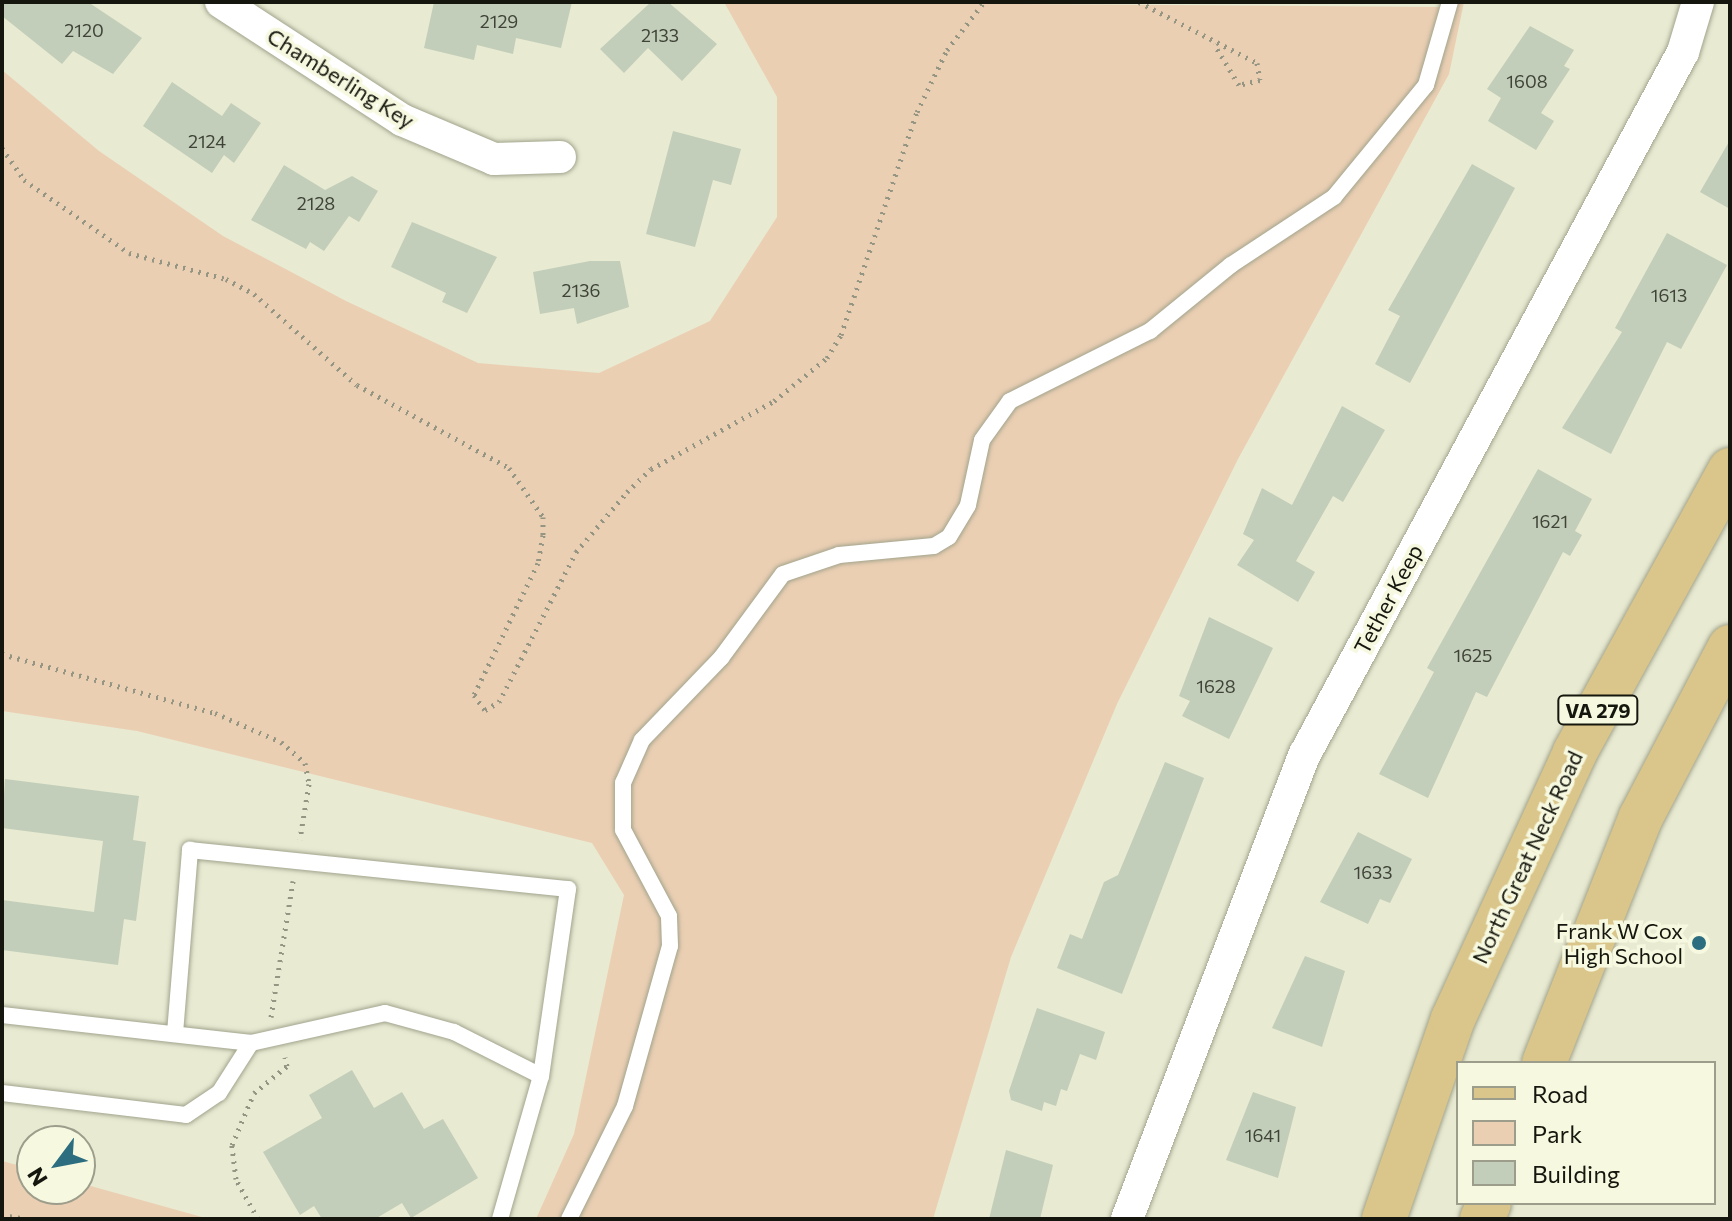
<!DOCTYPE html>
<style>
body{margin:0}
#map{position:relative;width:1732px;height:1221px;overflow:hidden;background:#e8ead2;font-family:Commissioner,sans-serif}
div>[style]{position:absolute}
.green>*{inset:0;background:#ebcfb3}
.building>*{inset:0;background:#c2ceb9}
.path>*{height:5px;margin-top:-2.5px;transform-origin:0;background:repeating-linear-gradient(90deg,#949583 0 2px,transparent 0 8px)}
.roads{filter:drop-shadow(0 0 2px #a2a48d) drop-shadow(0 0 2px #a2a48d)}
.lane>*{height:16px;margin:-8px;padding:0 8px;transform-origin:8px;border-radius:8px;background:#fff}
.street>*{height:32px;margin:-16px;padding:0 16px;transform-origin:16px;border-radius:16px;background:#fff}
.primary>*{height:44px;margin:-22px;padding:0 22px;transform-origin:22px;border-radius:22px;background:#dac58a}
.dots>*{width:22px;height:22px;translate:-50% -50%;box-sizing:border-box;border:4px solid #f6f8df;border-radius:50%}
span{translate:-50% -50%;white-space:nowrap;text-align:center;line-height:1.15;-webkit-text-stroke:7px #f6f8df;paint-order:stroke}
.number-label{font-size:18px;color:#404438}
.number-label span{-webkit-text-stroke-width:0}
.shield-label span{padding:2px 6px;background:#f6f8df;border:2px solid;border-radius:6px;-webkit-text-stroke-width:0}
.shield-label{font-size:20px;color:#15160d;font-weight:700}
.street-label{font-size:22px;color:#15160d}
.poi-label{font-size:22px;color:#15160d}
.right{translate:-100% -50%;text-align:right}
.frame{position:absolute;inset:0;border:4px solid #15160d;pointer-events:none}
.legend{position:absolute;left:1456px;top:1061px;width:260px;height:144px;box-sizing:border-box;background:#f6f8df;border:2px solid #9c9e8b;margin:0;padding:10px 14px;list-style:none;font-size:24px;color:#15160d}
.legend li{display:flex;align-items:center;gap:16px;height:40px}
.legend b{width:40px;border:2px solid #9c9e8b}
.north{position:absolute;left:16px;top:1125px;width:80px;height:80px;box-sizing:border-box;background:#f6f8df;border:2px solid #9c9e8b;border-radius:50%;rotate:238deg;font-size:22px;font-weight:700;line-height:32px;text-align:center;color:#15160d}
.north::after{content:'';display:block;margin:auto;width:28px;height:36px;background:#2c6e80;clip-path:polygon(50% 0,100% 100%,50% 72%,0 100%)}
</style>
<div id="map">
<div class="green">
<i style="clip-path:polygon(724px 2px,1442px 7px,1464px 2px,1449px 74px,1238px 459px,1117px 704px,1011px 957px,933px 1219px,536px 1219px,574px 1134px,624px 895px,592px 843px,137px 731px,2px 711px,2px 70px,99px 151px,223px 236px,346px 301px,478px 363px,599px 373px,710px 321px,777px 217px,777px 97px)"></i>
<i style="clip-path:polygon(2px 1161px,32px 1169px,32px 1189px,80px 1189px,80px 1183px,209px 1219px,2px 1219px)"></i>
</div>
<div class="building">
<i style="clip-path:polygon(2px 2px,88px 2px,142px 38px,113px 74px,73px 51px,62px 64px,2px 16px)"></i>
<i style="clip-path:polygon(434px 2px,572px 2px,561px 48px,516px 38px,513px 54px,477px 45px,474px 60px,424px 48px)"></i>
<i style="clip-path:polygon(651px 2px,668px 2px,717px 44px,682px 81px,648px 48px,624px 73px,600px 49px)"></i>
<i style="clip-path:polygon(1530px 26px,1574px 50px,1564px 66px,1570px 69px,1541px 113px,1554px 121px,1536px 150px,1488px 121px,1501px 98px,1487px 89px)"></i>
<i style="clip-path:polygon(172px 82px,222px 116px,231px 103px,261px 123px,234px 163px,224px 155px,212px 173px,143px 126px)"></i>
<i style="clip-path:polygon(673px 131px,741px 149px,731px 185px,713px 180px,695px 247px,646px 234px)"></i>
<i style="clip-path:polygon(1730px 140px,1730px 209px,1700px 192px)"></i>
<i style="clip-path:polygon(1472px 164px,1515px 188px,1410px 383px,1375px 364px,1400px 316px,1388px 310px)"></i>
<i style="clip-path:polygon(284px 165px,325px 190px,352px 176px,378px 191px,359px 222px,349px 216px,324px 251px,310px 242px,306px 249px,251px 220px)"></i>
<i style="clip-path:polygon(412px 222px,497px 257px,467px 313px,442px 302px,446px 293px,391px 267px)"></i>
<i style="clip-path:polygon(1667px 233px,1727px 265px,1681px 349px,1667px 342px,1611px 454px,1562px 428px,1622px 332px,1615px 328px)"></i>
<i style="clip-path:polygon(590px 261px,620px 261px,629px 307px,577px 324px,574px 308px,540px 314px,533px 272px)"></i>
<i style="clip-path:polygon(1342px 406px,1385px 430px,1343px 502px,1333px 496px,1296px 561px,1315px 572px,1298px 602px,1237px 565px,1254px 540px,1243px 534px,1262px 488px,1292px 505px)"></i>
<i style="clip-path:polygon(1538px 469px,1592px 499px,1575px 531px,1582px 535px,1570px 556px,1563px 552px,1487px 697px,1476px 692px,1428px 798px,1379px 774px,1434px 672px,1427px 668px)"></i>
<i style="clip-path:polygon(1209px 617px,1273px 648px,1229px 739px,1182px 716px,1190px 701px,1179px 696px)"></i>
<i style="clip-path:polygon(1165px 762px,1204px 778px,1122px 994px,1057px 968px,1070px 934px,1082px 939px,1104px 882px,1118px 875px)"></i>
<i style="clip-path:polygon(5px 779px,139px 796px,133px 840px,146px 842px,136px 921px,124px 919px,118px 965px,2px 950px,2px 900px,94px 912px,103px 841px,2px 828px)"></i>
<i style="clip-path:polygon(1358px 832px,1412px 859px,1390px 903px,1380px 899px,1368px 924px,1320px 902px)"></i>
<i style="clip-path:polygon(1305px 956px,1345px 971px,1322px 1047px,1272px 1028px)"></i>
<i style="clip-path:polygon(1037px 1008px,1105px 1032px,1096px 1060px,1080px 1054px,1067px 1091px,1061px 1089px,1056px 1106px,1044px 1102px,1042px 1111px,1011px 1100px,1009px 1091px)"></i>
<i style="clip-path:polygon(352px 1070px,374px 1108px,402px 1092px,424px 1129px,443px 1119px,478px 1178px,411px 1218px,402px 1203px,375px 1219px,322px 1219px,314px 1206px,300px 1215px,263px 1152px,322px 1118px,309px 1095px)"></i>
<i style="clip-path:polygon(1253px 1092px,1296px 1107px,1278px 1178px,1226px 1160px)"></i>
<i style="clip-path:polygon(1006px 1150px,1053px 1165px,1040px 1219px,989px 1219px)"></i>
</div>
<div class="path">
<i style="left:1139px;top:2px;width:133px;rotate:27.3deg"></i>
<i style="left:1257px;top:63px;width:17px;rotate:80deg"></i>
<i style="left:1260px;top:80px;width:22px;rotate:167deg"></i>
<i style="left:1239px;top:85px;width:48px;rotate:-121.4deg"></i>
<i style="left:2px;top:148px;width:39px;rotate:55deg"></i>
<i style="left:24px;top:180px;width:128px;rotate:34.8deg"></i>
<i style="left:129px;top:253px;width:100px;rotate:15deg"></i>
<i style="left:226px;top:279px;width:32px;rotate:28deg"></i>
<i style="left:254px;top:294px;width:137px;rotate:41.5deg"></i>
<i style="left:357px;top:385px;width:173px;rotate:28.6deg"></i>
<i style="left:509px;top:468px;width:60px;rotate:55.2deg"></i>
<i style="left:543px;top:517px;width:18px;rotate:90deg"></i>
<i style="left:543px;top:535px;width:28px;rotate:100deg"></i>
<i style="left:538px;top:563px;width:147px;rotate:115.9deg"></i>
<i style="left:474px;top:695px;width:19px;rotate:54deg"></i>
<i style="left:485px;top:710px;width:16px;rotate:-30deg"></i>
<i style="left:499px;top:702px;width:169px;rotate:-62.8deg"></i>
<i style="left:576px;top:552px;width:79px;rotate:-49.6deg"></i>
<i style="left:627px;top:492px;width:33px;rotate:-44deg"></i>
<i style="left:651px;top:469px;width:141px;rotate:-28.9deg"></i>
<i style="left:774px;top:401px;width:68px;rotate:-39.1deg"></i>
<i style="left:827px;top:358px;width:27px;rotate:-59deg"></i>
<i style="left:841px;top:335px;width:236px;rotate:-71.2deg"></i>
<i style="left:917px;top:112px;width:69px;rotate:-64.2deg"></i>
<i style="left:947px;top:50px;width:61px;rotate:-52.4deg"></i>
<i style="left:2px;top:654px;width:221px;rotate:15.5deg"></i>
<i style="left:215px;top:713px;width:72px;rotate:23.7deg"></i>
<i style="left:281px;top:742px;width:32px;rotate:41deg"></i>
<i style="left:305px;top:763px;width:21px;rotate:79deg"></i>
<i style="left:309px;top:784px;width:56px;rotate:99.3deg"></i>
<i style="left:271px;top:1017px;width:138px;rotate:-80.8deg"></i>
<i style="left:2px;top:1215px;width:24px;rotate:9deg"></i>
<i style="left:258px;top:1219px;width:46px;rotate:-118.8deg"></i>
<i style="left:236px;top:1179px;width:34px;rotate:-97deg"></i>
<i style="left:232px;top:1145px;width:56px;rotate:-67.1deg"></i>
<i style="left:254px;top:1093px;width:43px;rotate:-39.3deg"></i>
<i style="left:287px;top:1066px;width:9px;rotate:-103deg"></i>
</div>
<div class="roads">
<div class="lane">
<i style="left:2px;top:1015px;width:251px;rotate:6.4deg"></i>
<i style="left:251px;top:1043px;width:137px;rotate:-12.6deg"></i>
<i style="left:385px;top:1013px;width:72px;rotate:15.4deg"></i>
<i style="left:454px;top:1032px;width:97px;rotate:26.8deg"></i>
<i style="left:175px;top:1033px;width:184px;rotate:-85.3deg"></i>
<i style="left:190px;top:850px;width:380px;rotate:5.9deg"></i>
<i style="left:568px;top:889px;width:189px;rotate:98.2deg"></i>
<i style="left:541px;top:1076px;width:149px;rotate:106deg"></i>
<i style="left:2px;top:1093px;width:185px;rotate:6.8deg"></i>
<i style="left:186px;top:1115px;width:40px;rotate:-34deg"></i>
<i style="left:219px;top:1093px;width:59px;rotate:-57.4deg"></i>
<i style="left:569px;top:1219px;width:126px;rotate:-63.6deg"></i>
<i style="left:625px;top:1106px;width:166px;rotate:-74.3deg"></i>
<i style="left:670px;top:946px;width:30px;rotate:-92deg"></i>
<i style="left:669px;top:916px;width:98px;rotate:-118.1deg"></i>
<i style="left:623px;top:830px;width:47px;rotate:-90deg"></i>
<i style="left:623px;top:783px;width:47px;rotate:-66.2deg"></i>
<i style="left:642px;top:740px;width:114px;rotate:-46.1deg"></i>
<i style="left:721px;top:658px;width:104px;rotate:-53.6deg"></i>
<i style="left:783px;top:574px;width:59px;rotate:-18.7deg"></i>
<i style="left:839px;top:555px;width:95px;rotate:-5.4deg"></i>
<i style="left:934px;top:546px;width:17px;rotate:-31deg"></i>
<i style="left:949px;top:537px;width:37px;rotate:-59deg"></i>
<i style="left:968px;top:505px;width:66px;rotate:-77.8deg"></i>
<i style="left:982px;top:440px;width:48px;rotate:-54.3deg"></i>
<i style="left:1010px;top:401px;width:157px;rotate:-26.6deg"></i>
<i style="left:1150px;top:331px;width:104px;rotate:-39.2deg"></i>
<i style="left:1231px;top:265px;width:123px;rotate:-33.4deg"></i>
<i style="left:1334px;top:197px;width:145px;rotate:-50.6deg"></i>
<i style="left:1426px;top:85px;width:86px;rotate:-73.9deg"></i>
</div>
<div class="street">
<i style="left:221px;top:2px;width:216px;rotate:33.1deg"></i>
<i style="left:402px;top:120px;width:100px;rotate:23deg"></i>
<i style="left:494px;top:159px;width:66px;rotate:-1.7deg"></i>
<i style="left:1127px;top:1219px;width:498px;rotate:-69.1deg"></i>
<i style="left:1305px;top:754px;width:797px;rotate:-61.7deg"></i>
<i style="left:1683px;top:52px;width:52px;rotate:-73.3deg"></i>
</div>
<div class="primary">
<i style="left:1544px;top:1063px;width:264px;rotate:-68.5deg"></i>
<i style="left:1641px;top:817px;width:192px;rotate:-62.4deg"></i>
<i style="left:1384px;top:1219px;width:212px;rotate:-71deg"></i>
<i style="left:1453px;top:1019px;width:294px;rotate:-65.4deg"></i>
<i style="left:1575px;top:752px;width:322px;rotate:-61.2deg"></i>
<i style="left:1482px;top:1219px;width:17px;rotate:-66deg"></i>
</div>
</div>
<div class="dots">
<i style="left:1699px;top:943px;background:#2c6e80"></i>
</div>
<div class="number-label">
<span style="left:499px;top:21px">2129</span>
<span style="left:84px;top:30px">2120</span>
<span style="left:660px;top:35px">2133</span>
<span style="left:1527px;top:81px">1608</span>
<span style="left:207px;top:141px">2124</span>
<span style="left:316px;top:203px">2128</span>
<span style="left:581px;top:290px">2136</span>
<span style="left:1669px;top:295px">1613</span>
<span style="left:1550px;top:521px">1621</span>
<span style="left:1473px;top:655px">1625</span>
<span style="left:1216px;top:686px">1628</span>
<span style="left:1373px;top:872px">1633</span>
<span style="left:1263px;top:1135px">1641</span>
</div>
<div class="shield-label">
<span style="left:1598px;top:710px">VA 279</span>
</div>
<div class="street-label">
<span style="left:341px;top:78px;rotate:32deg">Chamberling Key</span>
<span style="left:1388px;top:599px;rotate:-62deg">Tether Keep</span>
<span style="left:1527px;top:857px;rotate:-65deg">North Great Neck Road</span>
</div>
<div class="poi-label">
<span class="right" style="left:1683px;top:943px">Frank W Cox<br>High School</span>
</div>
<div class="frame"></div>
<ul class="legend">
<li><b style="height:10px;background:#dac58a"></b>Road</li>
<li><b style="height:22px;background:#ebcfb3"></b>Park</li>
<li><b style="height:22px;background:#c2ceb9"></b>Building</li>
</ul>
<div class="north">N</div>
</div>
